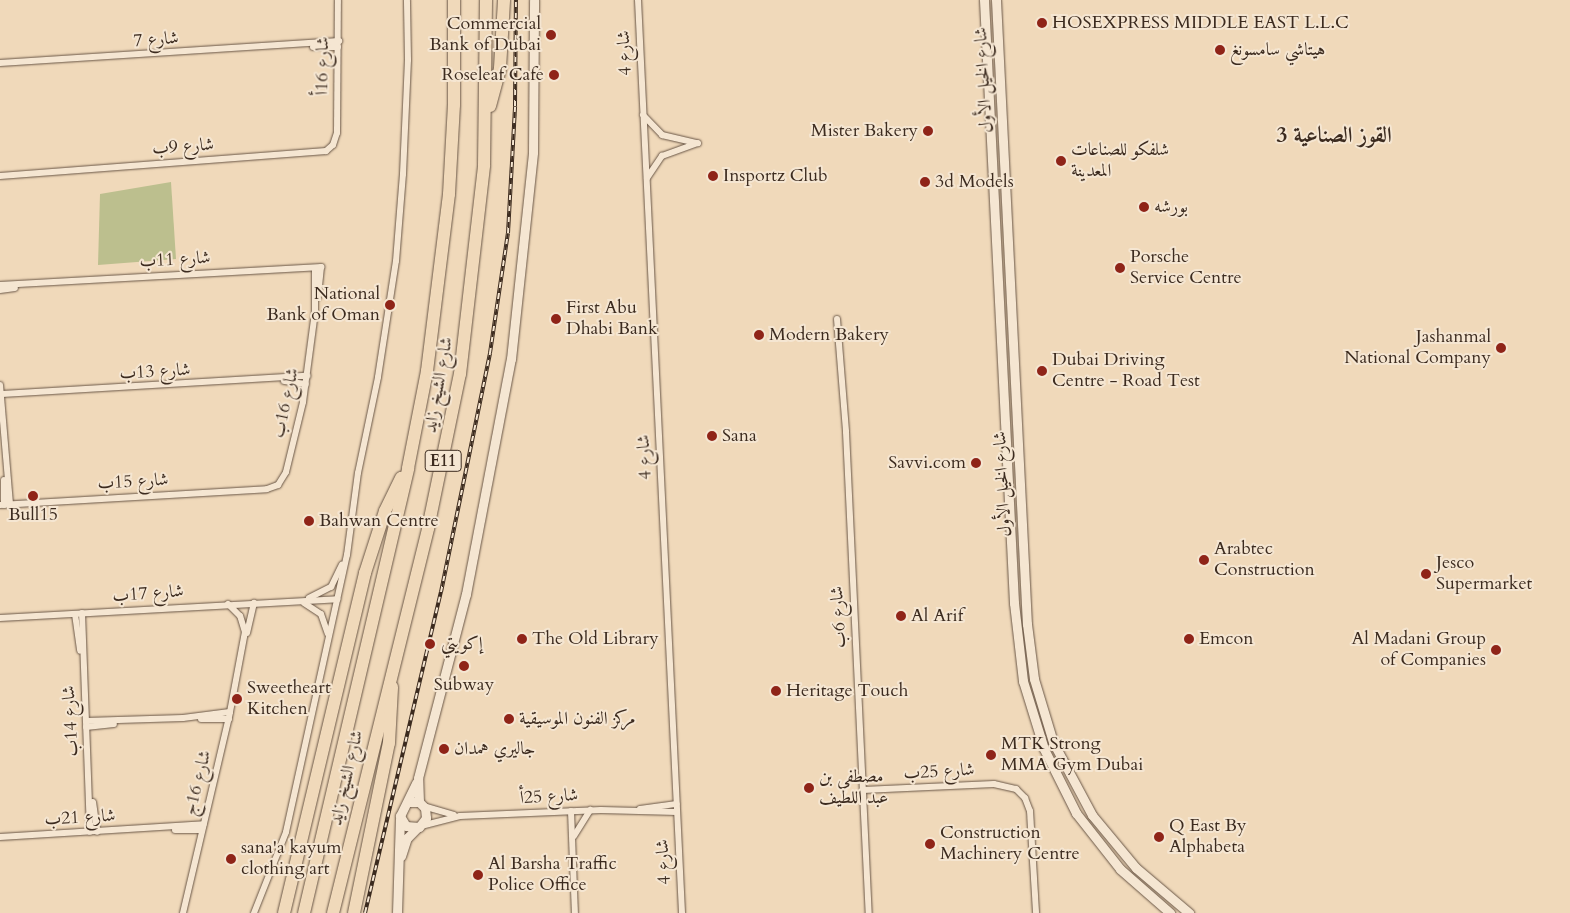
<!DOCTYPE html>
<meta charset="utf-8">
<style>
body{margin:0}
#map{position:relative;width:1570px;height:913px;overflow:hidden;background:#f0d9ba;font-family:Cardo,Amiri,serif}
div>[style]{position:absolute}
.green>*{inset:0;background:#bcbf8e}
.roads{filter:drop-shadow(0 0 1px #695646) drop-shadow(0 0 1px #695646)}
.street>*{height:6px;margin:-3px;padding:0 3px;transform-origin:3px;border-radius:3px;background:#f5e6d2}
.secondary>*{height:9px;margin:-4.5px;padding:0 4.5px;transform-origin:4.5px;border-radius:4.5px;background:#f5e6d2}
.highway>*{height:12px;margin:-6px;padding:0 6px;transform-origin:6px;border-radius:6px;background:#f0d9ba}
.rail>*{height:4px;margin-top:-2px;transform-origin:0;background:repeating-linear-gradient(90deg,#f5e6d2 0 5.5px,#3c2b1f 0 11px);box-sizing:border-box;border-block:1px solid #3c2b1f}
.dots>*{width:14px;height:14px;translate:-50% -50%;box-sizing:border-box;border:2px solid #f5e6d2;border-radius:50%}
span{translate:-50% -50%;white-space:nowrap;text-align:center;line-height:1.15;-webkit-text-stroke:4px #f5e6d2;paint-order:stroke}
.shield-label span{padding:1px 4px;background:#f5e6d2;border:1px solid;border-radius:4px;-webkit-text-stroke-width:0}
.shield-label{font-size:16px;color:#3c2b1f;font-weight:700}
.poi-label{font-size:18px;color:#3c2b1f}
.left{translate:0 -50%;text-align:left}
.right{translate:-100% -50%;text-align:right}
.street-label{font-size:18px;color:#3c2b1f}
.district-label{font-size:22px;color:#3c2b1f;font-weight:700}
</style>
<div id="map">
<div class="green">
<i style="clip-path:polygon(171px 182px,176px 259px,98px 265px,100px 194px)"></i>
</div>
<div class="roads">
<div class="street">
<i style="left:638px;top:0;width:914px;rotate:87.24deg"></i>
<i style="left:313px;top:47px;width:25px"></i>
<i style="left:0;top:63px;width:340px;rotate:-3.7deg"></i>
<i style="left:643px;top:115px;width:28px;rotate:46deg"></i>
<i style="left:662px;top:135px;width:37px;rotate:13deg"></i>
<i style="left:0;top:176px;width:327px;rotate:-4.4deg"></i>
<i style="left:326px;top:151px;width:9px;rotate:-41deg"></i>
<i style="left:333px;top:145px;width:13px;rotate:-72deg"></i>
<i style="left:337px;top:133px;width:133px;rotate:-89.6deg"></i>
<i style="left:647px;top:178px;width:27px;rotate:-56deg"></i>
<i style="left:662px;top:156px;width:38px;rotate:-20deg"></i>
<i style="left:0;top:285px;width:322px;rotate:-3.2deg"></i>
<i style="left:321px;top:267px;width:30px;rotate:96deg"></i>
<i style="left:0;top:290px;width:15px;rotate:-8deg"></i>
<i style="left:837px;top:319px;width:113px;rotate:85.4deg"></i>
<i style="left:846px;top:432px;width:482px;rotate:87.3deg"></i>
<i style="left:284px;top:381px;width:22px;rotate:8deg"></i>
<i style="left:0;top:385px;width:120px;rotate:85.2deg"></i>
<i style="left:1px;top:394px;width:307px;rotate:-3.4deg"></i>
<i style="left:0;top:505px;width:267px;rotate:-3.4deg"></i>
<i style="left:267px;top:489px;width:12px;rotate:-20deg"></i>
<i style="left:278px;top:485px;width:15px;rotate:-58deg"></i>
<i style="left:286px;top:472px;width:72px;rotate:-76.3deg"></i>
<i style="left:303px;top:402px;width:91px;rotate:-82.4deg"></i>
<i style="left:315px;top:312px;width:44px;rotate:-90deg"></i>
<i style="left:4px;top:505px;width:25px;rotate:-90deg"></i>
<i style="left:309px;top:598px;width:25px;rotate:-27deg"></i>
<i style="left:331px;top:587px;width:25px;rotate:-64deg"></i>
<i style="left:304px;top:603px;width:20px;rotate:33deg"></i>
<i style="left:321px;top:614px;width:21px;rotate:71deg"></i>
<i style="left:82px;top:613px;width:219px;rotate:87.9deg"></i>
<i style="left:75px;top:614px;width:37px;rotate:82deg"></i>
<i style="left:0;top:618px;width:338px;rotate:-3.2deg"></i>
<i style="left:247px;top:633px;width:31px;rotate:-77deg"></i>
<i style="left:201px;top:719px;width:28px"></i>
<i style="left:86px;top:721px;width:97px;rotate:-1.8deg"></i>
<i style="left:183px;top:718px;width:47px;rotate:-7.3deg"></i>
<i style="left:86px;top:727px;width:28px;rotate:-6deg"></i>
<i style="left:863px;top:790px;width:131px;rotate:-2.6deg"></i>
<i style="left:994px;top:784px;width:23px;rotate:13deg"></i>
<i style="left:1016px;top:789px;width:13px;rotate:45deg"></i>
<i style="left:1025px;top:798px;width:14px;rotate:69deg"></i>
<i style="left:1030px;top:811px;width:102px;rotate:86.6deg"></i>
<i style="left:93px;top:802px;width:30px;rotate:82deg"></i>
<i style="left:423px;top:806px;width:32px;rotate:16deg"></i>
<i style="left:640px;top:809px;width:37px;rotate:-8deg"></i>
<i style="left:571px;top:811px;width:102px;rotate:87.8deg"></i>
<i style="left:421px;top:826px;width:40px;rotate:-14.4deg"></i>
<i style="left:460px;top:816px;width:141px;rotate:-2.4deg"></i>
<i style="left:601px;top:810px;width:76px;rotate:1.5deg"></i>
<i style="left:175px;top:830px;width:27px"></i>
<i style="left:574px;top:836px;width:31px;rotate:-58deg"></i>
<i style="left:0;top:837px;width:204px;rotate:-3.6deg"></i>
<i style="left:183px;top:913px;width:206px;rotate:-76.8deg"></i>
<i style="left:230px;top:712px;width:81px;rotate:-79.4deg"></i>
<i style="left:245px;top:632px;width:17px;rotate:-107deg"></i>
<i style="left:240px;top:616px;width:17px;rotate:-135deg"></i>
<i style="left:254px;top:913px;width:87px;rotate:-68.4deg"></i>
<i style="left:286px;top:832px;width:284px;rotate:-77.6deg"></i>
<i style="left:347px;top:555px;width:83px;rotate:-82.4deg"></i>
<i style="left:358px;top:473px;width:98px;rotate:-78.2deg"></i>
<i style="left:378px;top:377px;width:117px;rotate:-81.2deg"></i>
<i style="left:396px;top:261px;width:87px;rotate:-85.4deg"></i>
<i style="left:403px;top:174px;width:114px;rotate:-87.5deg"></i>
<i style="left:408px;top:60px;width:60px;rotate:-91deg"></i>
</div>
<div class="secondary">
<i style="left:984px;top:0;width:604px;rotate:87.15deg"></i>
<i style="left:1014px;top:603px;width:79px;rotate:83.4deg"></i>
<i style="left:1023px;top:681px;width:71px;rotate:72.8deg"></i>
<i style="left:1044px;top:749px;width:72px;rotate:63.4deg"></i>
<i style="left:1076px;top:813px;width:71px;rotate:51.8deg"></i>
<i style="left:1120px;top:869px;width:67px;rotate:41.3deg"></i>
<i style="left:996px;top:0;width:625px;rotate:87.16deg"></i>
<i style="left:1027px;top:624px;width:55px;rotate:82.7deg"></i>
<i style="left:1034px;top:679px;width:66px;rotate:73.2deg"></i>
<i style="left:1053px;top:742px;width:83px;rotate:61.9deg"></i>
<i style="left:1092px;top:815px;width:69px;rotate:50.3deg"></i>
<i style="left:1136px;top:868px;width:70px;rotate:40.3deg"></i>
<i style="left:408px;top:802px;width:11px"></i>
<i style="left:419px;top:802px;width:8px;rotate:45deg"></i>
<i style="left:425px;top:808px;width:10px;rotate:84deg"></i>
<i style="left:426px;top:818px;width:11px;rotate:128deg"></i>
<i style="left:419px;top:827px;width:13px;rotate:-176deg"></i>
<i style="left:406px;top:826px;width:12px;rotate:-121deg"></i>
<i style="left:400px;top:816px;width:37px;rotate:-64deg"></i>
<i style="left:419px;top:802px;width:24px;rotate:-92deg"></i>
<i style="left:418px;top:778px;width:190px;rotate:-75.4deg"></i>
<i style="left:466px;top:594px;width:239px;rotate:-79.2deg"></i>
<i style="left:511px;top:359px;width:208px;rotate:-83.9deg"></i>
<i style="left:533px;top:152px;width:152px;rotate:-89.6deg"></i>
<i style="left:401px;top:856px;width:19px;rotate:-72deg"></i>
<i style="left:407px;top:838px;width:16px;rotate:-45deg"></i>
<i style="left:397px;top:913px;width:94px;rotate:-88.2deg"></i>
</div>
<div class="highway">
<i style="left:490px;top:106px;width:39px;rotate:-75deg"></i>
<i style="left:500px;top:68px;width:68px;rotate:-86.6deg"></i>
<i style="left:284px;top:913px;width:350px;rotate:-76.6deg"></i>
<i style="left:365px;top:573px;width:65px;rotate:-72.1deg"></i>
<i style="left:385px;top:511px;width:37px;rotate:-64deg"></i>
<i style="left:304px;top:913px;width:457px;rotate:-76.8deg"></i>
<i style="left:408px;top:468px;width:99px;rotate:-78.9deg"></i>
<i style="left:427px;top:371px;width:178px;rotate:-82.9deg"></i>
<i style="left:449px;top:194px;width:89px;rotate:-86.8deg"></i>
<i style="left:454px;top:105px;width:105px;rotate:-90deg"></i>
<i style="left:333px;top:913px;width:397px;rotate:-76.1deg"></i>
<i style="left:428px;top:528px;width:157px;rotate:-78.3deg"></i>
<i style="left:460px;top:374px;width:210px;rotate:-83.4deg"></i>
<i style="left:484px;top:165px;width:165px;rotate:-89.3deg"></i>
<i style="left:354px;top:913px;width:174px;rotate:-78.4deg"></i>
<i style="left:389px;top:743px;width:56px;rotate:-86.9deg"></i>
</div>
</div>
<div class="rail">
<i style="left:365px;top:913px;width:330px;rotate:-76.7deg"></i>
<i style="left:441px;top:592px;width:244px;rotate:-78.4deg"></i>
<i style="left:490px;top:353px;width:121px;rotate:-81.5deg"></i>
<i style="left:508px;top:233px;width:127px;rotate:-86.8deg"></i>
<i style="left:515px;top:106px;width:106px;rotate:-89.5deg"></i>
</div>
<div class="dots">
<i style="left:1042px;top:23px;background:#8f2418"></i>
<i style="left:551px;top:35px;background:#8f2418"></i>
<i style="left:1220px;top:50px;background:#8f2418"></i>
<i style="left:554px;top:75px;background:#8f2418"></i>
<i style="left:928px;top:131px;background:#8f2418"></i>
<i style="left:1061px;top:161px;background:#8f2418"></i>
<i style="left:713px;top:176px;background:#8f2418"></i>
<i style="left:925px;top:182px;background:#8f2418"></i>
<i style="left:1144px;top:207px;background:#8f2418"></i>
<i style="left:1120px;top:268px;background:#8f2418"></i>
<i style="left:390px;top:305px;background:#8f2418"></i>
<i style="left:556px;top:319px;background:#8f2418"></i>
<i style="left:759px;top:335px;background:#8f2418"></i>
<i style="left:1501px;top:348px;background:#8f2418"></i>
<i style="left:1042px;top:371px;background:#8f2418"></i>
<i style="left:712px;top:436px;background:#8f2418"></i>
<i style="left:976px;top:463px;background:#8f2418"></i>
<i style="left:33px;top:496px;background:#8f2418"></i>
<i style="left:309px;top:521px;background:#8f2418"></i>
<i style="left:1204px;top:560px;background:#8f2418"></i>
<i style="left:1426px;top:574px;background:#8f2418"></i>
<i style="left:901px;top:616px;background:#8f2418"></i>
<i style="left:522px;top:639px;background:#8f2418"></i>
<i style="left:1189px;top:639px;background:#8f2418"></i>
<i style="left:430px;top:644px;background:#8f2418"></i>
<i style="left:1496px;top:650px;background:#8f2418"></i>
<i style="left:464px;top:666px;background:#8f2418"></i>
<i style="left:776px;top:691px;background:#8f2418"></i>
<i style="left:237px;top:699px;background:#8f2418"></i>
<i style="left:509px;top:719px;background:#8f2418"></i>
<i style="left:444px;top:749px;background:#8f2418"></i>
<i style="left:991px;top:755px;background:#8f2418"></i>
<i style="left:809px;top:788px;background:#8f2418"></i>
<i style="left:1159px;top:837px;background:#8f2418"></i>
<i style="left:930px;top:844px;background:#8f2418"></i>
<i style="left:231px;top:859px;background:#8f2418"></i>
<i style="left:478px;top:875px;background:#8f2418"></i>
</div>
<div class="shield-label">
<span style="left:443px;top:461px">E11</span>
</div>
<div class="poi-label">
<span class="left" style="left:1052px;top:23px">HOSEXPRESS MIDDLE EAST L.L.C</span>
<span class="right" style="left:541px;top:35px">Commercial<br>Bank of Dubai</span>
<span class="left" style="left:1230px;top:50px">هيتاشي سامسونغ</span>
<span class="right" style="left:544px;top:75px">Roseleaf Cafe</span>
<span class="right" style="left:918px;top:131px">Mister Bakery</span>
<span class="left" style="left:1071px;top:161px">شلفكو للصناعات<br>المعدينة</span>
<span class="left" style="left:723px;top:176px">Insportz Club</span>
<span class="left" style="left:935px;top:182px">3d Models</span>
<span class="left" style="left:1154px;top:207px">بورشه</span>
<span class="left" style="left:1130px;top:268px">Porsche<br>Service Centre</span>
<span class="right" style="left:380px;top:305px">National<br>Bank of Oman</span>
<span class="left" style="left:566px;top:319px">First Abu<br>Dhabi Bank</span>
<span class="left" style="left:769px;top:335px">Modern Bakery</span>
<span class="right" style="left:1491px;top:348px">Jashanmal<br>National Company</span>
<span class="left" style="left:1052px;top:371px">Dubai Driving<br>Centre - Road Test</span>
<span class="left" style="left:722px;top:436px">Sana</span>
<span class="right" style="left:966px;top:463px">Savvi.com</span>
<span style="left:33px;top:515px">Bull15</span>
<span class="left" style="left:319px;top:521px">Bahwan Centre</span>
<span class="left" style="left:1214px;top:560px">Arabtec<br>Construction</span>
<span class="left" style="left:1436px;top:574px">Jesco<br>Supermarket</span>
<span class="left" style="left:911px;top:616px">Al Arif</span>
<span class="left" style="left:532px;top:639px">The Old Library</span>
<span class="left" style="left:1199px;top:639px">Emcon</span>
<span class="right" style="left:1486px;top:650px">Al Madani Group<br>of Companies</span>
<span class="left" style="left:441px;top:644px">إكويتي</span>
<span style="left:464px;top:685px">Subway</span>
<span class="left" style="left:247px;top:699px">Sweetheart<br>Kitchen</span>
<span class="left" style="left:786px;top:691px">Heritage Touch</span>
<span class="left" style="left:519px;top:719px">مركز الفنون الموسيقية</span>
<span class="left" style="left:1001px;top:755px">MTK Strong<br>MMA Gym Dubai</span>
<span class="left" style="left:454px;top:749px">جاليري همدان</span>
<span class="left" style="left:819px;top:788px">مصطفي بن<br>عبد اللطيف</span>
<span class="left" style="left:1169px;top:837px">Q East By<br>Alphabeta</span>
<span class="left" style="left:940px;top:844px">Construction<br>Machinery Centre</span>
<span class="left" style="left:241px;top:859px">sana'a kayum<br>clothing art</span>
<span class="left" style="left:488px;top:875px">Al Barsha Traffic<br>Police Office</span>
</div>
<div class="street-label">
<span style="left:156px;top:40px;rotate:-4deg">شارع 7</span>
<span style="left:625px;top:53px;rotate:-92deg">شارع 4</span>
<span style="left:323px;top:66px;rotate:-89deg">شارع 16أ</span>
<span style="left:984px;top:80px;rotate:-93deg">شارع الخيل الأول</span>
<span style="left:183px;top:147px;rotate:-4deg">شارع 9ب</span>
<span style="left:175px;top:260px;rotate:-3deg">شارع 11ب</span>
<span style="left:155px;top:372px;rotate:-3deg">شارع 13ب</span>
<span style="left:439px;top:385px;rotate:-80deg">شارع الشيخ زايد</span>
<span style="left:286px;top:403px;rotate:-78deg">شارع 16ب</span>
<span style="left:645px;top:457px;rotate:-93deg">شارع 4</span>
<span style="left:133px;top:482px;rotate:-3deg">شارع 15ب</span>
<span style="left:1003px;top:484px;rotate:-93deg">شارع الخيل الأول</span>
<span style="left:148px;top:594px;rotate:-4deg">شارع 17ب</span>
<span style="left:839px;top:617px;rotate:-93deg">شارع 6ب</span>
<span style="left:71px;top:721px;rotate:-93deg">شارع 14ب</span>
<span style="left:939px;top:772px;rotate:-3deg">شارع 25ب</span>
<span style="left:347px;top:778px;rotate:-77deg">شارع الشيخ زايد</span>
<span style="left:198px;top:783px;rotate:-76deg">شارع 16ج</span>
<span style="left:549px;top:797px;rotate:-3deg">شارع 25أ</span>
<span style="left:80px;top:818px;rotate:-3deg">شارع 21ب</span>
<span style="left:664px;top:862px;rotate:-93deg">شارع 4</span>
</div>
<div class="district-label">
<span style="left:1334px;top:136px">القوز الصناعية 3</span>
</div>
</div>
